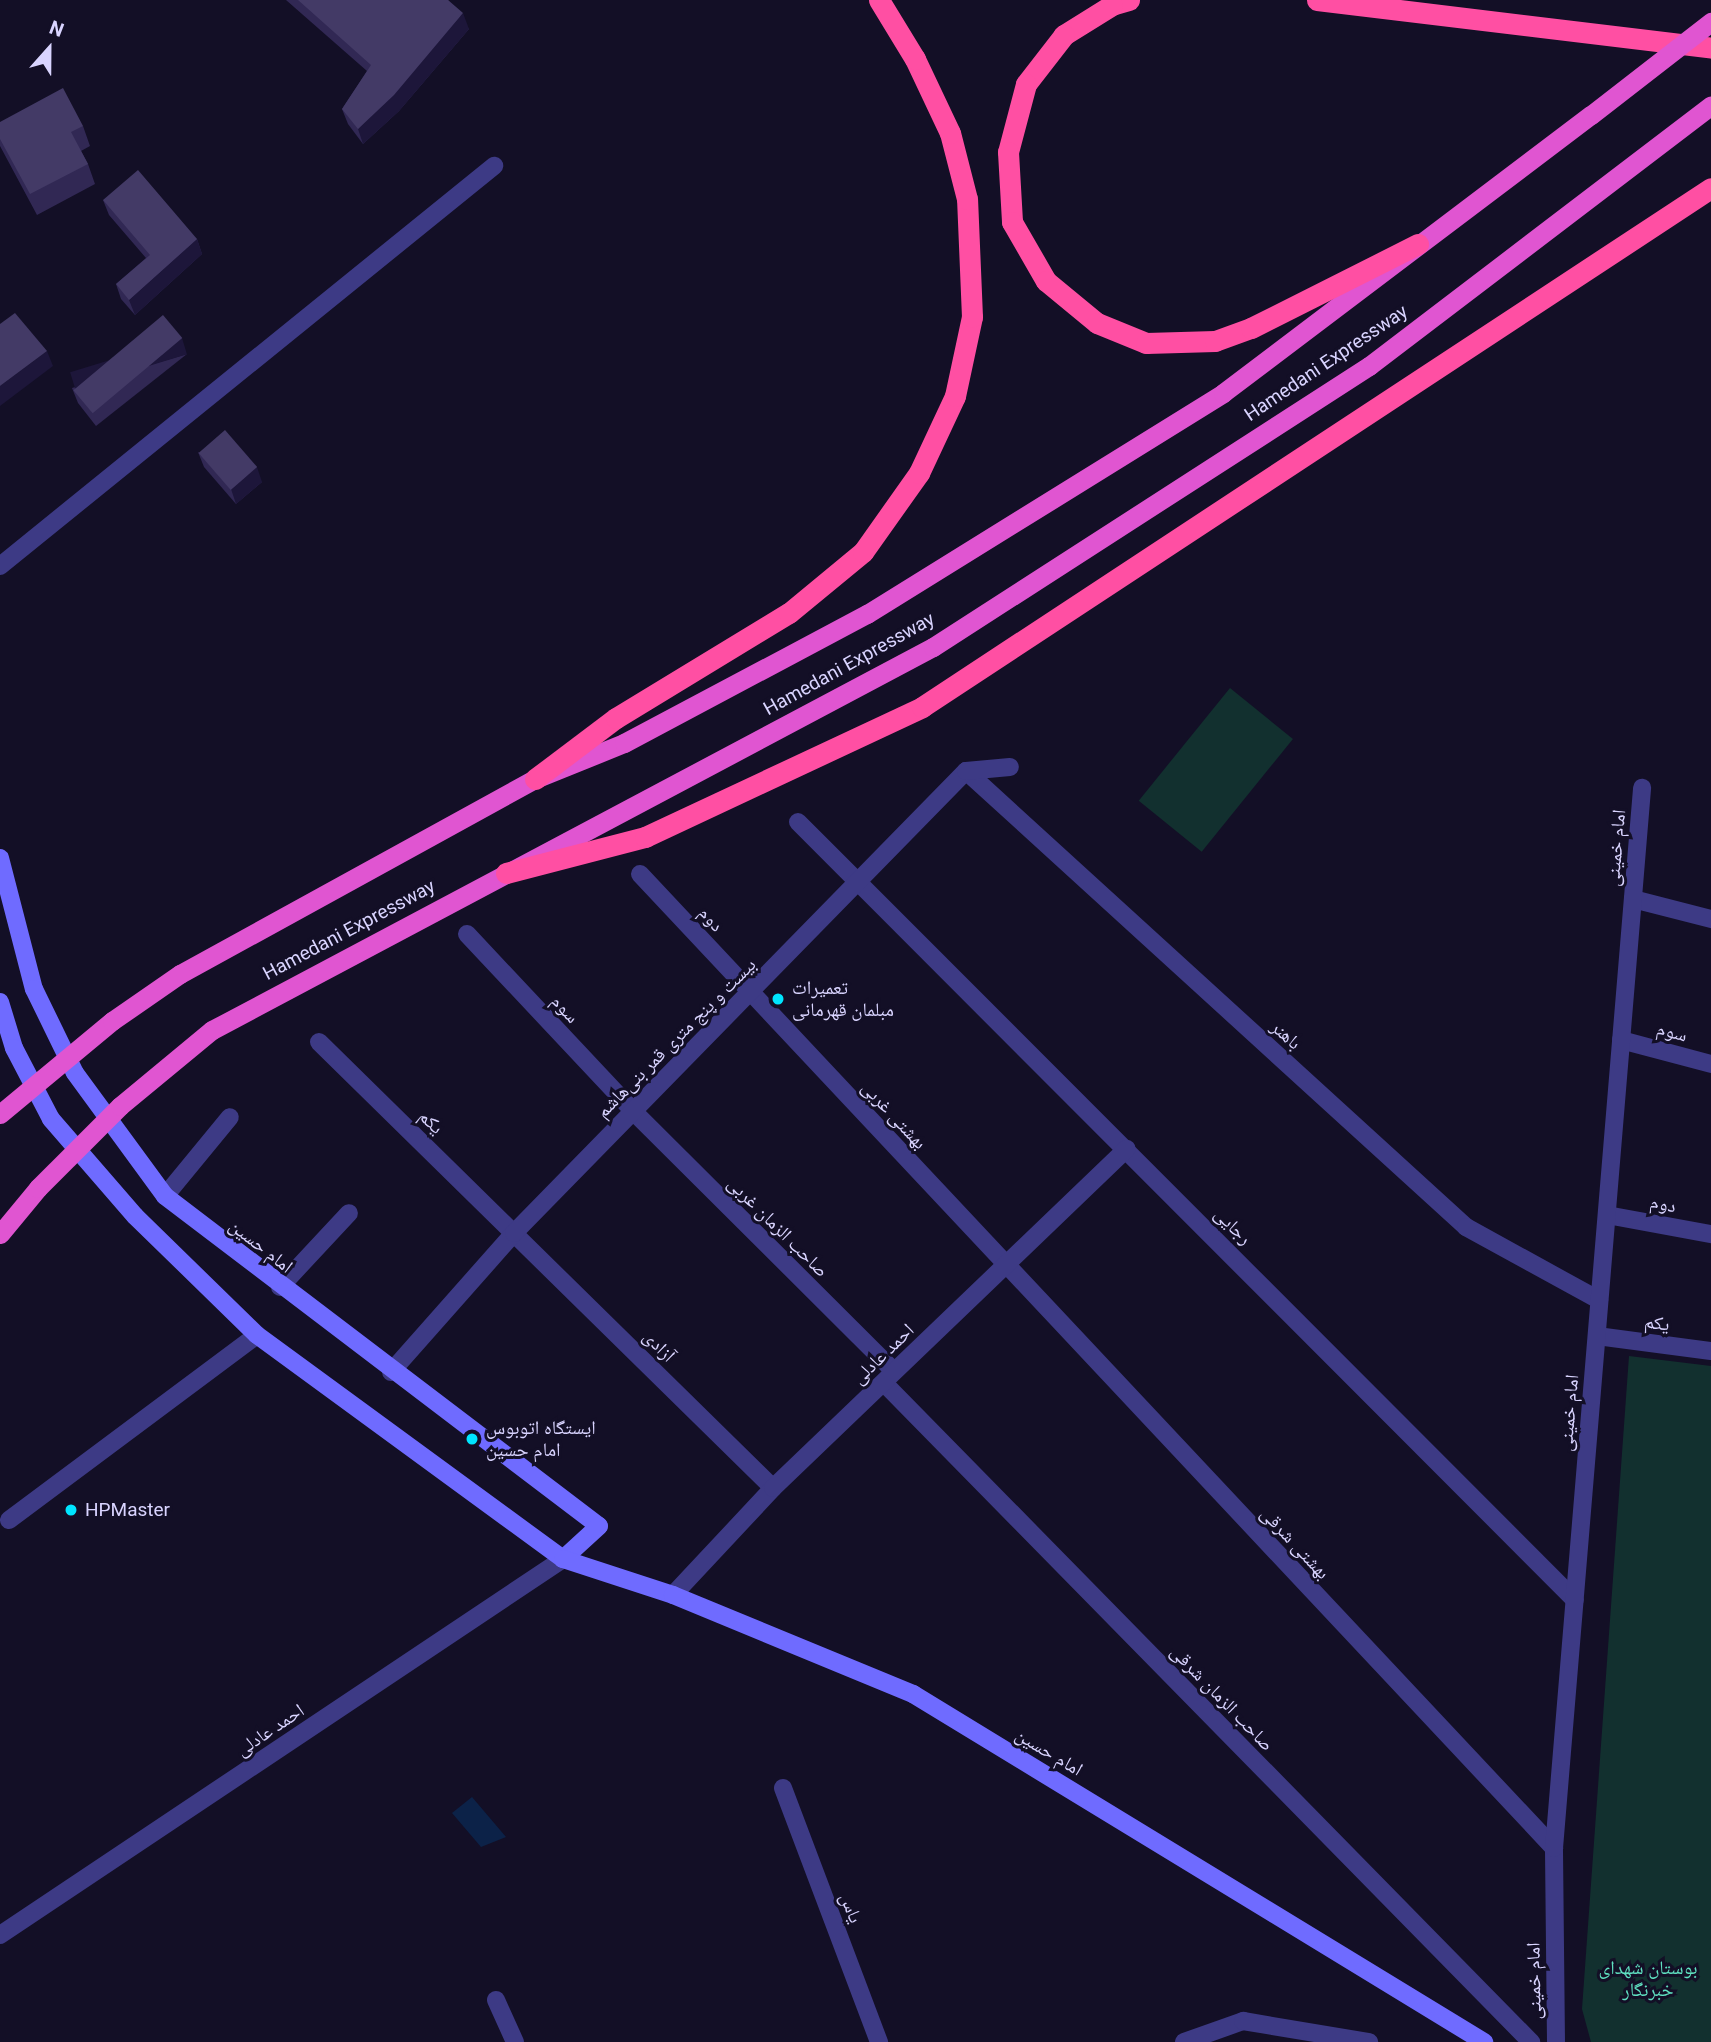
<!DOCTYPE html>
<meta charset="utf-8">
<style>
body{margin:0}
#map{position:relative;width:1711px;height:2042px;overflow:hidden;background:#130f26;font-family:Roboto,"Noto Naskh Arabic",sans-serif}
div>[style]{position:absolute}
.green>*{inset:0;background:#12302f;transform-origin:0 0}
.water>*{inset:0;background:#0c2248}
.minor>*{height:18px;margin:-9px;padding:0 9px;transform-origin:9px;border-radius:9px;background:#3d3a85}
.tertiary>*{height:18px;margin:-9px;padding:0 9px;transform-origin:9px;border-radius:9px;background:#3d3a85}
.secondary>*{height:18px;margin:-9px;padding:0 9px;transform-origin:9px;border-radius:9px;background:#6f6bff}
.trunk>*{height:19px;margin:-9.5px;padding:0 9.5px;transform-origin:9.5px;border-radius:9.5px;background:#e055d1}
.motorway>*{height:21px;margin:-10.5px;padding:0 10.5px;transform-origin:10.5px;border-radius:10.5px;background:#ff4fa3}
.trunk-bridge>*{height:19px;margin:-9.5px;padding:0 9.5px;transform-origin:9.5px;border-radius:9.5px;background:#e055d1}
.wall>*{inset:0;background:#312854}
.shaded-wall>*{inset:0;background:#1d163a;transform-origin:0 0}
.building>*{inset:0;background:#433a66;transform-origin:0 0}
.dots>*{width:19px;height:19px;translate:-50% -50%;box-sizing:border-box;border:4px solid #130f26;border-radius:50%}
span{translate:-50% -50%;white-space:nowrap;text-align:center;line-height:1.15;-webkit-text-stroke:6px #130f26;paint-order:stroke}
.street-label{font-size:19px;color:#d9d4ff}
.poi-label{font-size:19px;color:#d9d4ff}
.left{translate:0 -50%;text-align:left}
.park-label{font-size:19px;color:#5fe0c0}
.north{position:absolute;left:14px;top:14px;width:70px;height:70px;-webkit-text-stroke:5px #130f26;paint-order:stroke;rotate:21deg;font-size:19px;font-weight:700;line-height:28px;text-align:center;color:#d9d4ff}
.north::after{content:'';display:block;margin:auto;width:24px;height:32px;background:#d9d4ff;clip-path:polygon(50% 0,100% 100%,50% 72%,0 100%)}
</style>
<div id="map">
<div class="green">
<i style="left:1230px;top:688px;width:81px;height:145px;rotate:39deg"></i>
<i style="clip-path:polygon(1629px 1356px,1711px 1366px,1711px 2042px,1591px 2042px,1582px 2009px)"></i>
</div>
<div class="water">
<i style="clip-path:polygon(472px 1797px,506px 1837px,481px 1847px,452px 1813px)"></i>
</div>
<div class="minor">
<i style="left:0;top:566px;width:636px;rotate:-39deg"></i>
<i style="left:966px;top:771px;width:677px;rotate:42.36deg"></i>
<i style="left:1466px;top:1227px;width:152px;rotate:28.8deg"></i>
<i style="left:798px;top:822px;width:86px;rotate:45deg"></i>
<i style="left:640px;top:874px;width:1336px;rotate:46.82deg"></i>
<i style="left:1633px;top:899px;width:81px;rotate:14.4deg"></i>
<i style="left:467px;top:934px;width:244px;rotate:46.8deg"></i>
<i style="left:634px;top:1112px;width:367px;rotate:44.9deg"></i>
<i style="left:1621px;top:1040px;width:93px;rotate:14.9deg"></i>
<i style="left:319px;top:1042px;width:636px;rotate:44.49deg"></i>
<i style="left:165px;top:1196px;width:102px;rotate:-50.6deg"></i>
<i style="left:1607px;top:1215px;width:106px;rotate:10.4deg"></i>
<i style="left:280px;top:1287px;width:101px;rotate:-47deg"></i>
<i style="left:1597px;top:1336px;width:115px;rotate:7.5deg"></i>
<i style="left:884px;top:1383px;width:924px;rotate:45.53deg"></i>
<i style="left:9px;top:1520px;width:309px;rotate:-36.7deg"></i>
<i style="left:783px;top:1788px;width:272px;rotate:69.3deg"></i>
<i style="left:0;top:1935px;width:677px;rotate:-33.74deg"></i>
<i style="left:496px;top:2000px;width:46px;rotate:65.7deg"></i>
<i style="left:1184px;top:2042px;width:63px;rotate:-19.6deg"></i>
<i style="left:1243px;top:2021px;width:128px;rotate:9.5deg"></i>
</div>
<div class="tertiary">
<i style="left:859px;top:883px;width:1013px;rotate:45.04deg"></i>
<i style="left:391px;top:1372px;width:186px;rotate:-48.5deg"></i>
<i style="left:514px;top:1233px;width:646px;rotate:-45.63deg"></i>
<i style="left:966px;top:771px;width:44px;rotate:-5.2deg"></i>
<i style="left:673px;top:1595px;width:146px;rotate:-46.9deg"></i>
<i style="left:773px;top:1488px;width:490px;rotate:-43.8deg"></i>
<i style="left:1556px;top:2042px;width:194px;rotate:-90.6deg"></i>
<i style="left:1554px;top:1848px;width:1064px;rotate:-85.25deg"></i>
</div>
<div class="secondary">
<i style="left:0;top:858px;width:135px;rotate:75.5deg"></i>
<i style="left:34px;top:989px;width:93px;rotate:64deg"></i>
<i style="left:75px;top:1073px;width:152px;rotate:53.8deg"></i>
<i style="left:165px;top:1196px;width:545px;rotate:37.25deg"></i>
<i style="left:599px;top:1526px;width:49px;rotate:137.5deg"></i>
<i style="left:0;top:1002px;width:48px;rotate:73.1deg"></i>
<i style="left:14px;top:1048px;width:80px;rotate:62.5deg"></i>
<i style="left:51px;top:1119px;width:128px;rotate:49.1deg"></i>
<i style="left:135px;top:1216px;width:170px;rotate:44.3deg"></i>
<i style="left:257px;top:1335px;width:379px;rotate:36.2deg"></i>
<i style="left:563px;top:1559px;width:116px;rotate:18.1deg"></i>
<i style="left:673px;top:1595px;width:260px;rotate:22.4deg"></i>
<i style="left:913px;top:1694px;width:669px;rotate:31.36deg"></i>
</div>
<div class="trunk">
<i style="left:180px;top:974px;width:405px;rotate:-28.8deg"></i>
<i style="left:535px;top:779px;width:96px;rotate:-22deg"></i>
<i style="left:624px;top:743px;width:275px;rotate:-28deg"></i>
<i style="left:867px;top:614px;width:419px;rotate:-31.8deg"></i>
<i style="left:1223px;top:393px;width:461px;rotate:-37.1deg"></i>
<i style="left:212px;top:1030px;width:816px;rotate:-27.98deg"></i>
<i style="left:933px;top:647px;width:519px;rotate:-32.8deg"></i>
<i style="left:1369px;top:366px;width:430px;rotate:-37.3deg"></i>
</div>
<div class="motorway">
<i style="left:1129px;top:0;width:18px;rotate:164deg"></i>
<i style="left:1112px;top:5px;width:57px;rotate:148deg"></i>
<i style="left:1064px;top:35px;width:62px;rotate:127.8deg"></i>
<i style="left:1026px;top:84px;width:70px;rotate:104.8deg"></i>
<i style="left:1008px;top:152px;width:70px;rotate:86.7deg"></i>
<i style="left:1012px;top:222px;width:68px;rotate:60deg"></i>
<i style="left:1046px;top:281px;width:66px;rotate:39.5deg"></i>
<i style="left:1097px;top:323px;width:53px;rotate:22.2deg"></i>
<i style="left:1146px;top:343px;width:69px;rotate:-1.7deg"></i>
<i style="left:1215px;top:341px;width:38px;rotate:-20deg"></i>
<i style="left:1251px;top:328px;width:187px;rotate:-26.7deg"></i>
<i style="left:1317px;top:0;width:397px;rotate:6.9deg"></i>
<i style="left:535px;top:779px;width:101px;rotate:-37deg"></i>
<i style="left:616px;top:718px;width:202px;rotate:-31.3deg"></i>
<i style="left:789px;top:613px;width:96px;rotate:-39.5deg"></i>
<i style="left:863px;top:552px;width:97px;rotate:-54.7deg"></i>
<i style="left:919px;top:473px;width:85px;rotate:-64.9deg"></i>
<i style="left:955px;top:396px;width:81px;rotate:-77.9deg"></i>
<i style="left:972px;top:317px;width:118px;rotate:-92.4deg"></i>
<i style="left:967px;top:199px;width:68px;rotate:-104.4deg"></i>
<i style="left:950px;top:133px;width:82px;rotate:-115.3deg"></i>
<i style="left:915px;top:59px;width:69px;rotate:-121.4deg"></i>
<i style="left:506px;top:873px;width:144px;rotate:-14.5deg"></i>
<i style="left:645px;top:837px;width:306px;rotate:-25.1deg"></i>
<i style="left:922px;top:707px;width:944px;rotate:-33.34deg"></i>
</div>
<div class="trunk-bridge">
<i style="left:1591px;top:115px;width:152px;rotate:-37.8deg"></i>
<i style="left:0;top:1114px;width:146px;rotate:-39.7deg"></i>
<i style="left:112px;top:1021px;width:83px;rotate:-34.7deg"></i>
<i style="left:0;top:1234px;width:60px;rotate:-50.4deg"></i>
<i style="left:38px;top:1188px;width:116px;rotate:-45deg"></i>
<i style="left:120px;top:1106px;width:119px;rotate:-39.6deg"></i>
</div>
<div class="wall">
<i style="clip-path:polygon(286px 0,448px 0,469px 29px,399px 111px,363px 144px,348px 124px,342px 109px,367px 71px)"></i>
<i style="clip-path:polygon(0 122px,83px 126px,90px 146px,81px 151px,88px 164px,95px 184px,37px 215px,0 146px)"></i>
<i style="clip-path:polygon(103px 200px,197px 239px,202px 254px,135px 315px,121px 299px,116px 284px,146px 258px,109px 215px)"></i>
<i style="clip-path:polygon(187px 354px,96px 426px,78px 403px,72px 388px)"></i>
<i style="clip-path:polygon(198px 452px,262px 482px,236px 504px,204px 467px)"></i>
</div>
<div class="shaded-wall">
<i style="clip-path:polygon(463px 13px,469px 29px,399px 111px,363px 144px,358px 129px)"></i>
<i style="clip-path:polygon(197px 239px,202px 254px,135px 315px,129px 300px)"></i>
<i style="left:182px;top:338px;width:17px;height:117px;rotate:73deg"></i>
<i style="clip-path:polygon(47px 351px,53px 366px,0 406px,0 386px)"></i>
<i style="clip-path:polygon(257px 467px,262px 482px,236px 504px,231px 489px)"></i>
</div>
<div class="building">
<i style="clip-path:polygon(298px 0,448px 0,463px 13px,394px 95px,358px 129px,342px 109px,371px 65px)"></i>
<i style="clip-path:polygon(63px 88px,83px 126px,71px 132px,88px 164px,30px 194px,0 139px,0 122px)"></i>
<i style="clip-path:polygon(138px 170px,197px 239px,129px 300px,116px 284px,150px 255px,103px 200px)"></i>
<i style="clip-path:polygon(15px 313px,47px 351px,0 386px,0 324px)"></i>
<i style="left:163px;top:315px;width:30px;height:117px;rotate:50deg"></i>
<i style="left:225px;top:430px;width:49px;height:35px;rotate:49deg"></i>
</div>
<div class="dots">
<i style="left:778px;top:999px;background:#00e5ff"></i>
<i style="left:472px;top:1439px;background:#00e5ff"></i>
<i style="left:71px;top:1510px;background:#00e5ff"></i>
</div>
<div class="street-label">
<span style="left:1326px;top:363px;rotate:-34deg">Hamedani Expressway</span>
<span style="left:849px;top:664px;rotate:-29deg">Hamedani Expressway</span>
<span style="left:1616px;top:848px;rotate:-85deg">امام خمینی</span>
<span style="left:711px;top:919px;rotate:47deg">دوم</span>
<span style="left:349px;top:930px;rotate:-28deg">Hamedani Expressway</span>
<span style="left:565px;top:1009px;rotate:47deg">سوم</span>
<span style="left:1672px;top:1032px;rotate:15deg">سوم</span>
<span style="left:1286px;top:1035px;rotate:42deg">باهنر</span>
<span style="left:676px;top:1038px;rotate:-45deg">بیست و پنج متری قمر بنی‌هاشم</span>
<span style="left:894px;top:1115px;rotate:47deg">بهشتی غربی</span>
<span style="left:431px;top:1122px;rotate:44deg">یکم</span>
<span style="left:1663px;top:1204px;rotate:11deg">دوم</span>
<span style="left:1233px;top:1226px;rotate:45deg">رجایی</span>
<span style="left:778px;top:1227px;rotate:45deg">صاحب الزمان غربی</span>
<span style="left:261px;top:1246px;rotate:38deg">امام حسین</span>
<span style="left:1657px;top:1323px;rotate:8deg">یکم</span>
<span style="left:659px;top:1346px;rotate:45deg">آزادی</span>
<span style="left:883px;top:1354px;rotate:-44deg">احمد عادلی</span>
<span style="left:1569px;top:1413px;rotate:-85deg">امام خمینی</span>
<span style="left:1295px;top:1543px;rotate:47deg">بهشتی شرقی</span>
<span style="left:1222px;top:1698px;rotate:46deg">صاحب الزمان شرقی</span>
<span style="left:270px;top:1730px;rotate:-34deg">احمد عادلی</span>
<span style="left:1049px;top:1752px;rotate:31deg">امام حسین</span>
<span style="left:851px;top:1908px;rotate:69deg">یاس</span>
<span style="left:1534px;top:1981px;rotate:-91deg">امام خمینی</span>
</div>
<div class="poi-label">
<span class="left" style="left:792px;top:999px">تعمیرات<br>مبلمان قهرمانی</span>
<span class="left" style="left:486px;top:1439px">ایستگاه اتوبوس<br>امام حسین</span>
<span class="left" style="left:85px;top:1510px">HPMaster</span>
</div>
<div class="park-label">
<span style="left:1648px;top:1979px">بوستان شهدای<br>خبرنگار</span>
</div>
<div class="north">N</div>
</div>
